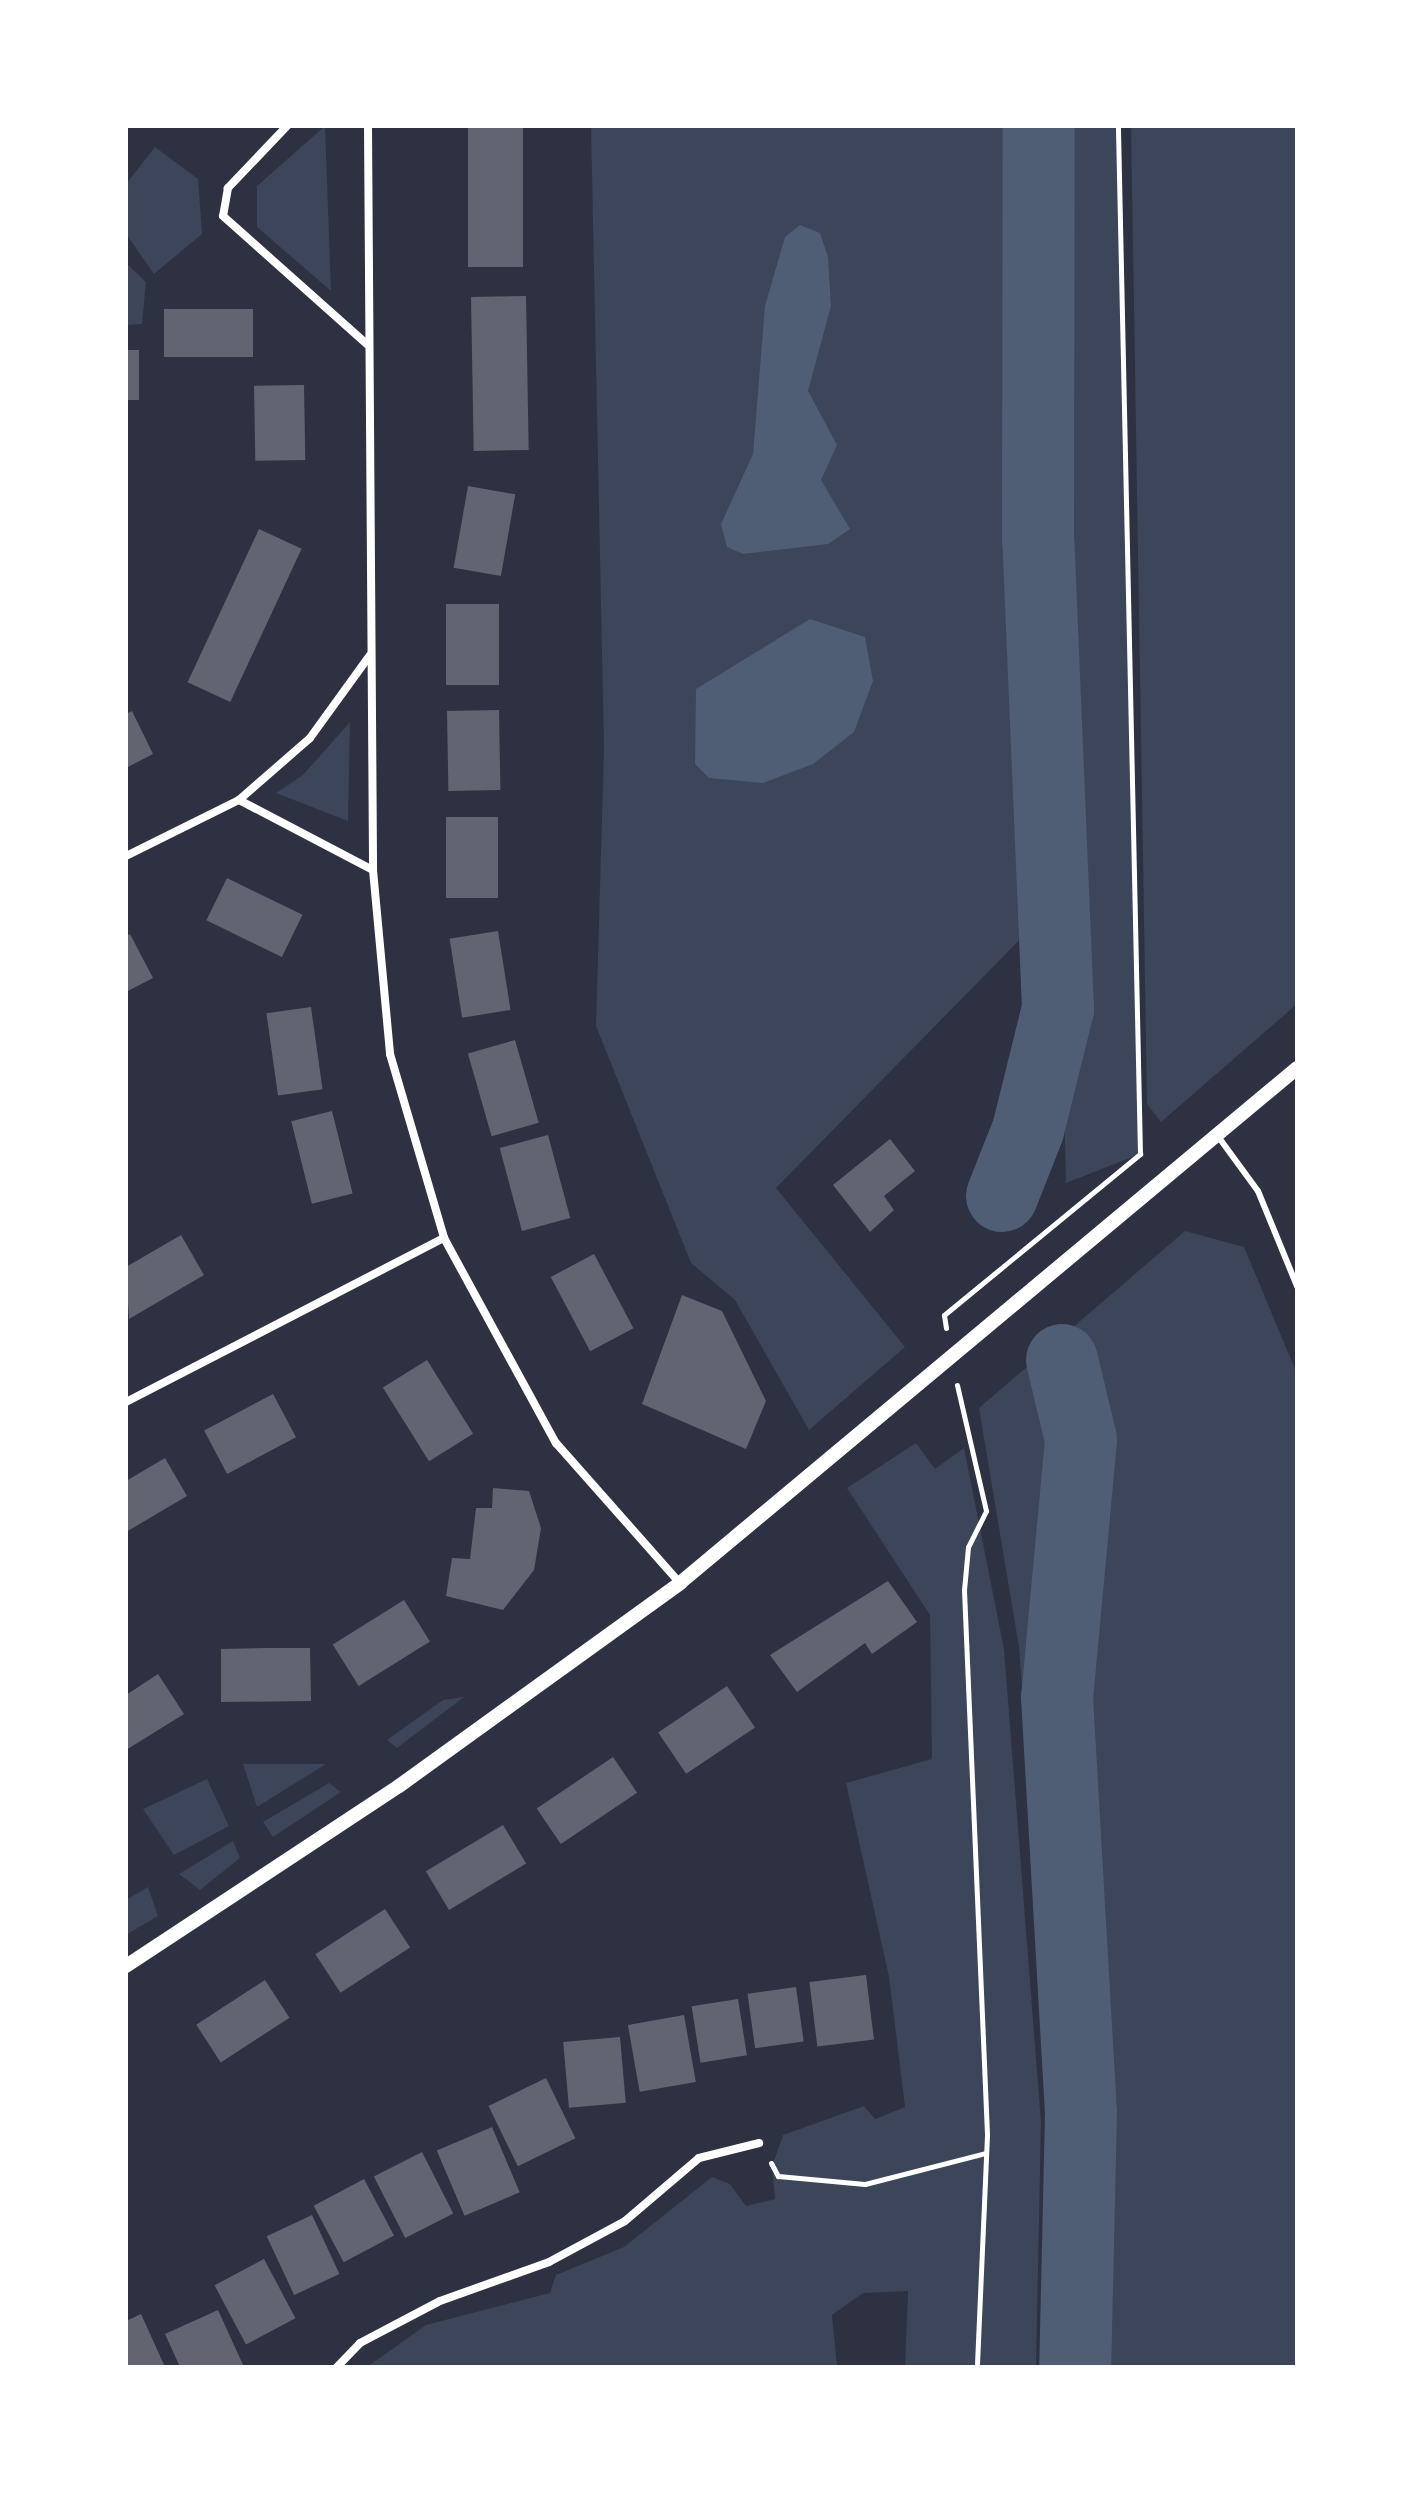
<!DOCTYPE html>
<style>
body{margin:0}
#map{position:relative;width:1423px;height:2493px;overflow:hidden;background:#2d3142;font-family:"Noto Sans",sans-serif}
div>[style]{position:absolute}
.green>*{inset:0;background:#3c4559}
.water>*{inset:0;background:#4f5d75}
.river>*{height:72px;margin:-36px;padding:0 36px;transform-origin:36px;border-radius:36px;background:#4f5d75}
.building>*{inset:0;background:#626471;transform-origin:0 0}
.path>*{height:5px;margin:-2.5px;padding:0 2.5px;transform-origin:2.5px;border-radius:2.5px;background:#fff}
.service>*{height:6px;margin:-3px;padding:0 3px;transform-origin:3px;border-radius:3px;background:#fff}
.minor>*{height:8px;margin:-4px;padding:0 4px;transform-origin:4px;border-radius:4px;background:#fff}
.tertiary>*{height:14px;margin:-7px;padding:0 7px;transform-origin:7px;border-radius:7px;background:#fff}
span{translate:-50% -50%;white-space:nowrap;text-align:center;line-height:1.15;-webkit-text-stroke:6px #fff;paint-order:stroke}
.frame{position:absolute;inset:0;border:128px solid #fff;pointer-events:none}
</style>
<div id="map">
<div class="green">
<i style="clip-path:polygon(325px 126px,331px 291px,257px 227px,257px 186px)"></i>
<i style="clip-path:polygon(591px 126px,1118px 126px,1140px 1154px,1066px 1183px,1060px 925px,1040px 919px,776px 1188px,905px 1347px,809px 1430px,735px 1300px,691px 1263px,596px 1026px,604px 748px)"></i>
<i style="clip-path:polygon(1131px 126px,1297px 126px,1297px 1004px,1161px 1122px,1147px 1104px)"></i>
<i style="clip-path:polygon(155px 147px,198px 179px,202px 234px,154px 274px,126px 234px,126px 184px)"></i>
<i style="clip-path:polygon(126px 263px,146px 282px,142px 324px,126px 325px)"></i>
<i style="clip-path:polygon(350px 722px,348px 821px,276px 793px,303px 775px)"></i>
<i style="clip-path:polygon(1185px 1231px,1244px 1247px,1297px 1374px,1297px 2367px,1047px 2367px,1055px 2126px,1019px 1647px,979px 1408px)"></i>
<i style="clip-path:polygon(916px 1443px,935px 1469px,964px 1448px,1004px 1649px,1041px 2122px,1036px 2367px,905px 2367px,908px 2291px,863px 2293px,832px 2315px,837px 2367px,367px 2367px,426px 2325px,550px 2293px,556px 2275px,624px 2247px,712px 2177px,730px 2184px,746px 2206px,775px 2199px,772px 2167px,783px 2135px,864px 2106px,875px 2119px,905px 2107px,889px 1977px,846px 1783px,932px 1759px,930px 1615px,847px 1488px)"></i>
<i style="clip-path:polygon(464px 1697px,397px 1748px,387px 1740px,443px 1700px)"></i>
<i style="clip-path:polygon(243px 1764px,326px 1764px,257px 1807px)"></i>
<i style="clip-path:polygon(207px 1779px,229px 1826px,174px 1855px,143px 1809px)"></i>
<i style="clip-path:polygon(329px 1783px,341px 1792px,273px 1837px,263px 1822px)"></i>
<i style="clip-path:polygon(233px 1841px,240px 1858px,200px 1890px,179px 1874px)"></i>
<i style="clip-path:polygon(148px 1887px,158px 1916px,126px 1935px,126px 1900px)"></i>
</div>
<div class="water">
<i style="clip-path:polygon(800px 225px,820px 233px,828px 257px,831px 306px,808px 391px,837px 445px,821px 480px,850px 529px,828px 544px,743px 554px,727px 547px,721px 524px,753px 454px,765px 306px,785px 237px)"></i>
<i style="clip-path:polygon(810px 619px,865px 637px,873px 681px,854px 732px,813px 764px,763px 783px,709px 778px,695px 764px,696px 689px)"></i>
</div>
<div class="river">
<i style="left:1002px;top:1196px;width:71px;rotate:-68.5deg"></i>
<i style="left:1028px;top:1130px;width:125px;rotate:-76.1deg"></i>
<i style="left:1058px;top:1009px;width:469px;rotate:-92.4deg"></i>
<i style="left:1038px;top:540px;width:414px;rotate:-89.9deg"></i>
<i style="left:1062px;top:1360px;width:82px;rotate:76.6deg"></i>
<i style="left:1081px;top:1440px;width:258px;rotate:95.3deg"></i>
<i style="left:1057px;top:1697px;width:416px;rotate:86.7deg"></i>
<i style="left:1081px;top:2112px;width:255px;rotate:91.3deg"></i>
</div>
<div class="building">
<i style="left:468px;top:126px;width:55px;height:141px"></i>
<i style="left:526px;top:296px;width:154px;height:55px;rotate:89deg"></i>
<i style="left:253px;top:309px;width:48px;height:89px;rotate:90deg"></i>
<i style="left:126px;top:350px;width:13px;height:50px"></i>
<i style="left:304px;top:385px;width:75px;height:50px;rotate:89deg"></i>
<i style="left:468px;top:486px;width:48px;height:83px;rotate:10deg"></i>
<i style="left:259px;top:529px;width:47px;height:169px;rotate:25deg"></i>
<i style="left:446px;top:604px;width:53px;height:81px"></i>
<i style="left:499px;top:710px;width:80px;height:52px;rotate:89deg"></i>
<i style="clip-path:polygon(132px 711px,153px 754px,126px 768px,126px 714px)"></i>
<i style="left:446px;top:817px;width:52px;height:81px"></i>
<i style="left:227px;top:878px;width:84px;height:47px;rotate:26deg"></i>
<i style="left:498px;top:931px;width:80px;height:49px;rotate:81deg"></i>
<i style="clip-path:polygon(130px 934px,153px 978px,126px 992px,126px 936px)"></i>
<i style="left:311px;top:1007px;width:83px;height:45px;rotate:82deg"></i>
<i style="left:515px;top:1040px;width:86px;height:49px;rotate:74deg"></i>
<i style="left:332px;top:1111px;width:85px;height:42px;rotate:76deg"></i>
<i style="left:548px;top:1135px;width:86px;height:50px;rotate:75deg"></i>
<i style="clip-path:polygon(890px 1139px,915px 1171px,884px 1196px,894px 1210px,870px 1232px,833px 1185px)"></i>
<i style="clip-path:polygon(181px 1235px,204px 1275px,129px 1319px,126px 1267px)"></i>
<i style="left:594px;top:1254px;width:84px;height:49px;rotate:62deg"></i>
<i style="clip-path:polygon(682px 1295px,722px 1311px,766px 1401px,746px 1449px,642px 1404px)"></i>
<i style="left:427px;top:1360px;width:87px;height:52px;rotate:58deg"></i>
<i style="left:273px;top:1394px;width:49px;height:78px;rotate:62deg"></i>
<i style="clip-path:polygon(165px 1458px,187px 1496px,126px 1532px,126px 1481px)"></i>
<i style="clip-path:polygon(493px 1488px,529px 1491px,541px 1528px,534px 1570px,503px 1610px,446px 1596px,452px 1558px,470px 1559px,476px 1508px,492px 1508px)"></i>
<i style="clip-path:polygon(888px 1581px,917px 1622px,872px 1654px,865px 1643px,797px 1692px,770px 1655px)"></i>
<i style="left:404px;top:1600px;width:49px;height:84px;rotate:58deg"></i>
<i style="clip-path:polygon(266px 1648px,310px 1648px,311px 1701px,221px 1702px,221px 1649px)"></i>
<i style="clip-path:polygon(158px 1674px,184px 1714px,126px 1750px,126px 1695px)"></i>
<i style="left:727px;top:1686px;width:50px;height:83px;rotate:56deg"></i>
<i style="left:613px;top:1757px;width:43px;height:92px;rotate:56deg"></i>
<i style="left:503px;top:1825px;width:45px;height:90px;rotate:59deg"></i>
<i style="left:385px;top:1909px;width:46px;height:83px;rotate:57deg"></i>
<i style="left:866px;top:1975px;width:65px;height:57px;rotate:83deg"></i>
<i style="left:265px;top:1980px;width:45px;height:82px;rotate:57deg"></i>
<i style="left:796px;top:1987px;width:55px;height:49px;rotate:82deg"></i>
<i style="left:738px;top:1999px;width:57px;height:47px;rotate:81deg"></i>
<i style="left:684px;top:2015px;width:68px;height:57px;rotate:80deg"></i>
<i style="left:620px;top:2037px;width:66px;height:57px;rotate:85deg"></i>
<i style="left:546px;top:2078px;width:67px;height:64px;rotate:64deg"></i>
<i style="left:492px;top:2127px;width:71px;height:60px;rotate:67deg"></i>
<i style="left:422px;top:2152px;width:69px;height:54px;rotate:63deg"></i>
<i style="left:364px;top:2179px;width:64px;height:57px;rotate:62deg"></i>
<i style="left:312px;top:2215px;width:65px;height:50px;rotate:65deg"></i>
<i style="left:264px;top:2259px;width:67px;height:56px;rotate:62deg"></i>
<i style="clip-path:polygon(218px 2310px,244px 2367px,180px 2367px,165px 2334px)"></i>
<i style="clip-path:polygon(141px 2314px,165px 2367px,126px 2367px,126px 2321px)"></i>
</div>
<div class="path">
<i style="left:946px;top:1328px;width:13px;rotate:-99deg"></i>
<i style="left:944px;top:1315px;width:254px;rotate:-39.4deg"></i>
<i style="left:1140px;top:1154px;width:1028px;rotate:-91.23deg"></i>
<i style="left:957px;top:1385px;width:129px;rotate:77deg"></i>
<i style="left:986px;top:1511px;width:40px;rotate:116.6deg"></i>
<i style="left:968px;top:1547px;width:43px;rotate:95.3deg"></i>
<i style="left:964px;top:1590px;width:545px;rotate:87.58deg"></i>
<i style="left:987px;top:2135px;width:232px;rotate:92.5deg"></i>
<i style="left:771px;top:2163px;width:15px;rotate:62deg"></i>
<i style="left:778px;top:2176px;width:87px;rotate:5.3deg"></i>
<i style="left:865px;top:2184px;width:125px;rotate:-14.4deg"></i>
</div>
<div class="service">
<i style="left:1217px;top:1135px;width:69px;rotate:53.8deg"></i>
<i style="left:1258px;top:1191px;width:103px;rotate:67.7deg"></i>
</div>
<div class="minor">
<i style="left:287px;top:126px;width:86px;rotate:133.6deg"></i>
<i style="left:228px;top:188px;width:28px;rotate:100deg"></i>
<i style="left:223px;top:216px;width:194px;rotate:41.7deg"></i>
<i style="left:368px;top:126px;width:744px;rotate:89.61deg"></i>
<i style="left:373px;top:870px;width:185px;rotate:84.7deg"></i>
<i style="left:390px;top:1054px;width:192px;rotate:73.6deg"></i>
<i style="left:444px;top:1238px;width:234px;rotate:61.4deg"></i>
<i style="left:556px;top:1443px;width:187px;rotate:48.5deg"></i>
<i style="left:239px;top:800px;width:151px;rotate:27.6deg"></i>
<i style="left:126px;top:856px;width:126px;rotate:-26.4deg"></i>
<i style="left:239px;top:800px;width:94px;rotate:-41.1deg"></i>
<i style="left:310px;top:738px;width:102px;rotate:-54.1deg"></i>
<i style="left:126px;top:1402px;width:358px;rotate:-27.3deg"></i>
<i style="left:337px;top:2367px;width:33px;rotate:-46deg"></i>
<i style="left:360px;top:2343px;width:90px;rotate:-27.7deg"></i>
<i style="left:440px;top:2301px;width:116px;rotate:-19.7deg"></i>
<i style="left:549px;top:2262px;width:86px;rotate:-28.3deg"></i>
<i style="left:625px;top:2221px;width:97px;rotate:-40.4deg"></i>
<i style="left:699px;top:2158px;width:62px;rotate:-14deg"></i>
</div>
<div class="tertiary">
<i style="left:126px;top:1966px;width:327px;rotate:-33.4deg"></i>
<i style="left:399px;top:1786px;width:347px;rotate:-35.8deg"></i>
<i style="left:680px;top:1583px;width:804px;rotate:-39.85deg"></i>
</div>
<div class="frame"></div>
</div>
